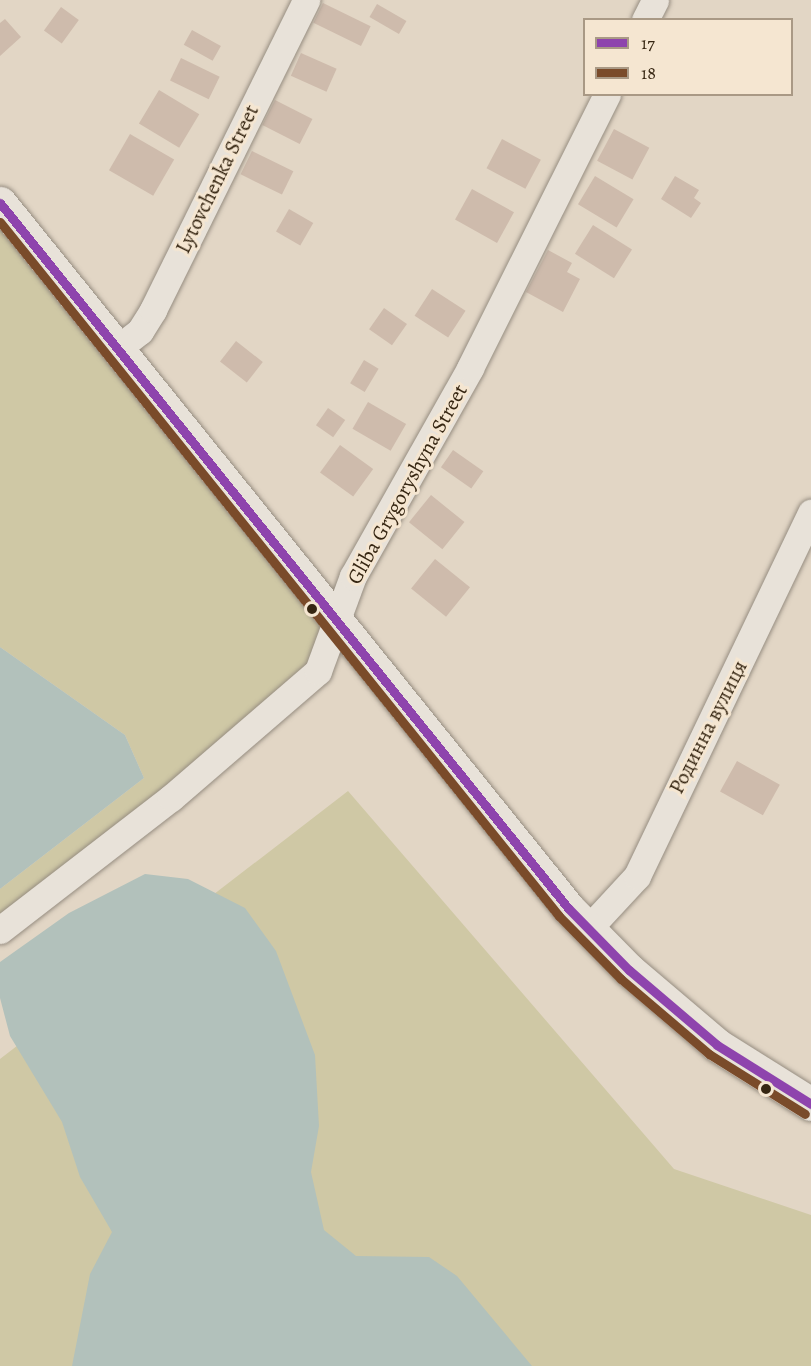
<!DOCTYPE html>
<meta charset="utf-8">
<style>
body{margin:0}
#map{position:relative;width:811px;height:1366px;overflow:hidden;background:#e2d6c5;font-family:Alegreya,serif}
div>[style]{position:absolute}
.green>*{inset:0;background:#cfc8a5}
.water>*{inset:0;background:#b2c1bb}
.building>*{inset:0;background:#cebbac;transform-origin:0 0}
.roads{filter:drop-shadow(0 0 2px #968d81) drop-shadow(0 0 2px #968d81)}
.minor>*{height:27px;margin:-13.5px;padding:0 13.5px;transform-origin:13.5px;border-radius:13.5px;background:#e8e2d9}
.tertiary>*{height:33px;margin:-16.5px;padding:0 16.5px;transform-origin:16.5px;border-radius:16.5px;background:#e8e2d9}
.bus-1>*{height:9px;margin:-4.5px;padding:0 4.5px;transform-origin:4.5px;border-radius:4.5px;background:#8e44ad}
.bus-2>*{height:9px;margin:-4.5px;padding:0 4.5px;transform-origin:4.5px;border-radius:4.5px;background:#7a4b2a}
.dots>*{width:16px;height:16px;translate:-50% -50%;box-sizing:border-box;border:3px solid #f5e6d1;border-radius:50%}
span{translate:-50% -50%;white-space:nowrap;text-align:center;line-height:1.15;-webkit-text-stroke:6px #f5e6d1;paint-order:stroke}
.street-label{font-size:21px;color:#362612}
.legend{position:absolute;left:583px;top:18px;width:210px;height:78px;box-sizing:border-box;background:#f5e6d1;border:2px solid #a99985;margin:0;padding:8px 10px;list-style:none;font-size:18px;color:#362612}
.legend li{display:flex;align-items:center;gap:12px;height:30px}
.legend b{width:30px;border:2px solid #a99985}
</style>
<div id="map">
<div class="green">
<i style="clip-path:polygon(0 203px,336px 624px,318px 671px,0 930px,0 889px,144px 778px,125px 735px,0 647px)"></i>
<i style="clip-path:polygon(348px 791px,674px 1169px,811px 1215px,811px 1366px,0 1366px,0 1059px)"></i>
</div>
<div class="water">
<i style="clip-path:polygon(0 647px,125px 735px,144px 778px,0 889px)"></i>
<i style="clip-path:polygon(145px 874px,188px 879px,245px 908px,276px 951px,315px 1055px,319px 1126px,311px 1172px,324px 1230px,356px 1256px,429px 1257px,457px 1276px,532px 1366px,72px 1366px,90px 1274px,112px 1232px,80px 1177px,62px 1122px,10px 1036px,0 998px,0 962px,69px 913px)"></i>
</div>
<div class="building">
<i style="left:323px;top:3px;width:53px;height:22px;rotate:26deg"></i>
<i style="left:377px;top:4px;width:34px;height:15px;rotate:30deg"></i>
<i style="left:61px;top:7px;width:22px;height:29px;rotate:36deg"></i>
<i style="clip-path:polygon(5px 19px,21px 37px,0 56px,0 23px)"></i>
<i style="left:192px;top:30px;width:33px;height:17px;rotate:29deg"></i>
<i style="left:301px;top:53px;width:39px;height:25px;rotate:24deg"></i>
<i style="left:181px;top:58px;width:43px;height:25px;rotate:26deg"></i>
<i style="left:159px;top:90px;width:47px;height:39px;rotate:31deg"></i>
<i style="left:275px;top:100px;width:42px;height:28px;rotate:27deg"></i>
<i style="left:614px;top:129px;width:40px;height:36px;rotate:28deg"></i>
<i style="left:130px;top:134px;width:51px;height:42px;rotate:30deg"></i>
<i style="left:502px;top:139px;width:44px;height:33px;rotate:28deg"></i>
<i style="left:252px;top:151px;width:46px;height:26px;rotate:26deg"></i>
<i style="left:595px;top:176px;width:45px;height:33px;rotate:31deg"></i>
<i style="clip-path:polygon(675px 176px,699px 190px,694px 198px,701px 203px,691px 218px,661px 199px)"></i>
<i style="left:472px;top:189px;width:48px;height:35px;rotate:29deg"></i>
<i style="left:289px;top:209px;width:28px;height:26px;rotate:30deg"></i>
<i style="left:593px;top:225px;width:46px;height:34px;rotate:32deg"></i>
<i style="clip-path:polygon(548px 250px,572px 263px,567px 272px,580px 279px,563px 312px,526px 292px)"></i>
<i style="left:432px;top:289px;width:40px;height:32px;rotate:33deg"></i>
<i style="left:384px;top:308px;width:28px;height:26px;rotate:35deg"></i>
<i style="left:236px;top:341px;width:34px;height:26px;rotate:38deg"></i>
<i style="left:364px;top:360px;width:17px;height:27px;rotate:31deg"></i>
<i style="left:368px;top:402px;width:44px;height:31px;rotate:30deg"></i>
<i style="left:328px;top:408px;width:21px;height:21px;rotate:35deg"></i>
<i style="left:340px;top:445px;width:41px;height:34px;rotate:36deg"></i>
<i style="left:453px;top:450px;width:37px;height:21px;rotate:35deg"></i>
<i style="left:431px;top:495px;width:43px;height:35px;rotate:39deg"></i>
<i style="left:435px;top:559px;width:45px;height:38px;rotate:39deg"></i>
<i style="left:737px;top:761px;width:49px;height:35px;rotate:29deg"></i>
</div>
<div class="roads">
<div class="minor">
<i style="left:645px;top:20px;width:22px;rotate:-63deg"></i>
<i style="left:117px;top:349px;width:29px;rotate:-38deg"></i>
<i style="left:140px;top:331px;width:25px;rotate:-58deg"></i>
<i style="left:153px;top:310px;width:346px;rotate:-63.7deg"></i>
<i style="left:588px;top:929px;width:72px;rotate:-47.2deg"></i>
<i style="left:637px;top:876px;width:403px;rotate:-64.4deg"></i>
<i style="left:0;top:930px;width:216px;rotate:-37.7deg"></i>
<i style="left:171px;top:798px;width:194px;rotate:-40.8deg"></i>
<i style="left:318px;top:671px;width:101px;rotate:-69.8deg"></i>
<i style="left:353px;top:576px;width:239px;rotate:-60.6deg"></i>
<i style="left:470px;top:368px;width:306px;rotate:-63.4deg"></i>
</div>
<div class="tertiary">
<i style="left:0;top:203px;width:905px;rotate:51.14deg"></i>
<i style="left:568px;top:908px;width:87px;rotate:45.5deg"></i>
<i style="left:629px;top:970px;width:116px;rotate:40.4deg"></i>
<i style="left:717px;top:1045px;width:111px;rotate:32.1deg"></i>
</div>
</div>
<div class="bus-1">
<i style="left:0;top:203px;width:905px;rotate:51.14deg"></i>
<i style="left:568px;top:908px;width:87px;rotate:45.5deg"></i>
<i style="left:629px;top:970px;width:116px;rotate:40.4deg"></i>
<i style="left:717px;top:1045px;width:111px;rotate:32.1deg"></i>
</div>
<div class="bus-2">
<i style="left:0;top:222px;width:891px;rotate:51.15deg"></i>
<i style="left:559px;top:916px;width:88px;rotate:45.5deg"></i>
<i style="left:621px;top:979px;width:116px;rotate:40.4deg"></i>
<i style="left:709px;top:1054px;width:113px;rotate:32deg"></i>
</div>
<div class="dots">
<i style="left:312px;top:609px;background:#362612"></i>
<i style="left:766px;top:1089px;background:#362612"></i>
</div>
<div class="street-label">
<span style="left:217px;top:179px;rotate:-64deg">Lytovchenka Street</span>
<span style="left:407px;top:484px;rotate:-61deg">Gliba Grygoryshyna Street</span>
<span style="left:708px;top:727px;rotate:-63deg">Родинна вулиця</span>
</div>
<ul class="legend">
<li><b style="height:8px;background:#8e44ad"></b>17</li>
<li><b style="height:8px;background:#7a4b2a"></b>18</li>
</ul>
</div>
